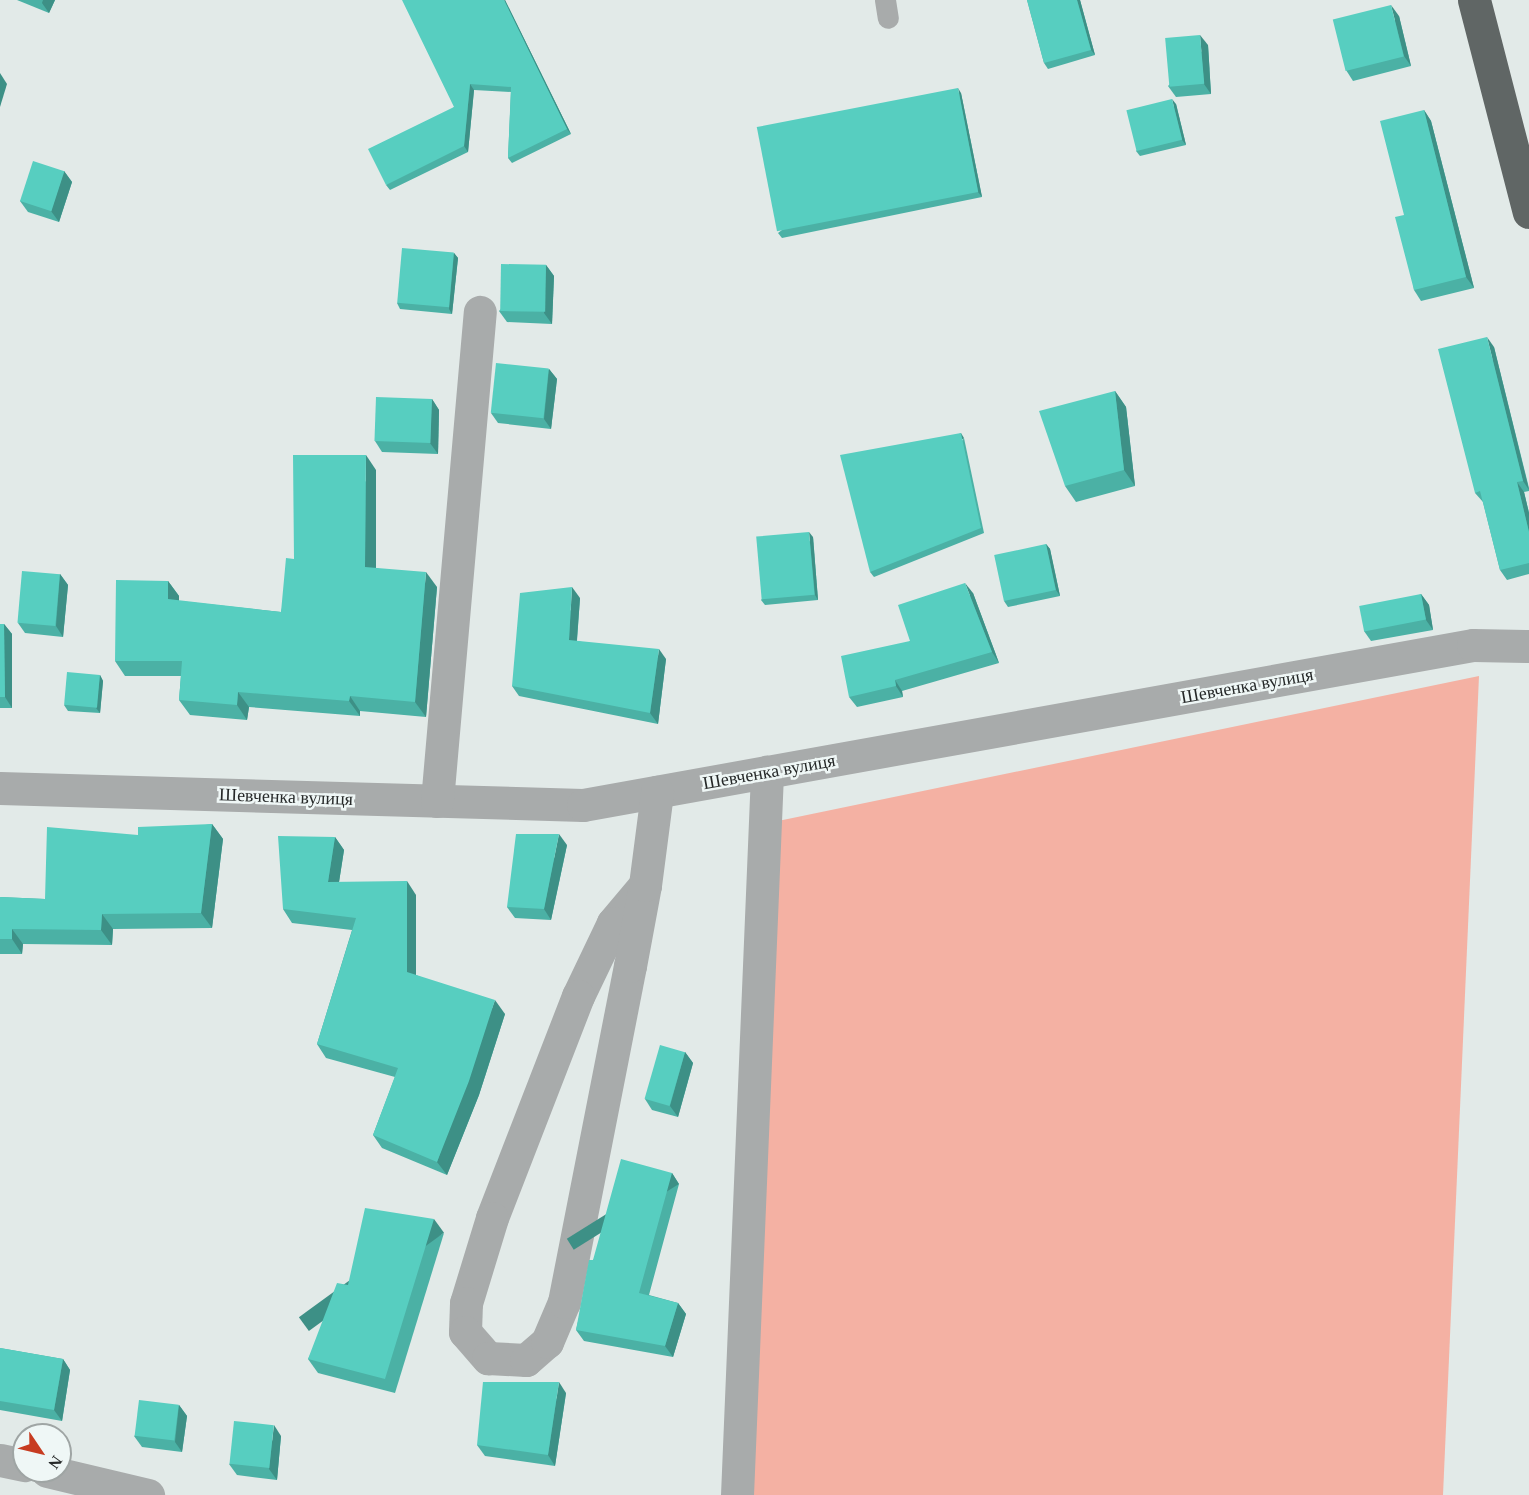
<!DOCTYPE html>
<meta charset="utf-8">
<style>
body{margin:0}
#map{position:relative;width:1529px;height:1495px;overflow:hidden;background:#e2eae8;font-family:Georgia,serif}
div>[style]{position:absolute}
.green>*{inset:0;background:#f4b1a3}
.lane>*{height:21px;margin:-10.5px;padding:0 10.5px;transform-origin:10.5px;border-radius:10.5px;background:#a8abab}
.street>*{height:33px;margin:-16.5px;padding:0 16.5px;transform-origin:16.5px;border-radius:16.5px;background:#a8abab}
.highway>*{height:33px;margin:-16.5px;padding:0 16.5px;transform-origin:16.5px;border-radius:16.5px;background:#606665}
.wall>*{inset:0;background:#4bb1a5}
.shaded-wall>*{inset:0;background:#3d9086;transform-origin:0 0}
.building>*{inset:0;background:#57cec0;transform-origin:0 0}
span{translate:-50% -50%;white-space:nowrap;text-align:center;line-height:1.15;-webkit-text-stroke:5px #eff7f6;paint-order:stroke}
.street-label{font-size:18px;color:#262929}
.north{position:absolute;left:12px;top:1423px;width:60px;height:60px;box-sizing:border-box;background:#eff7f6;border:2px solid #9fa5a4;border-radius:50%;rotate:125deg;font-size:16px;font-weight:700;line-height:24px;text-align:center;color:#262929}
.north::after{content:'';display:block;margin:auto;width:21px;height:27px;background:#c73c21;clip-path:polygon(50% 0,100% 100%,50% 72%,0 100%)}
</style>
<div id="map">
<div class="green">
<i style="clip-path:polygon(1479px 676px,1443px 1495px,748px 1495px,778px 821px)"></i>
</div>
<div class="lane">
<i style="left:885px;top:0;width:18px;rotate:81deg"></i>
</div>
<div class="street">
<i style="left:0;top:788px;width:583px;rotate:1.67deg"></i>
<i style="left:583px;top:805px;width:904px;rotate:-10.19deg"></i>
<i style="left:1473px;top:645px;width:56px;rotate:1deg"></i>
<i style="left:437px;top:801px;width:491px;rotate:-85deg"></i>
<i style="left:645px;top:885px;width:50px;rotate:130.1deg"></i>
<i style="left:613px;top:923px;width:81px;rotate:115.6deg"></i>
<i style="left:578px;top:996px;width:238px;rotate:111.2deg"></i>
<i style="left:492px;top:1218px;width:89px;rotate:107deg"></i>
<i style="left:466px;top:1303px;width:29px;rotate:92deg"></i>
<i style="left:465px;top:1332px;width:35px;rotate:49deg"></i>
<i style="left:488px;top:1358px;width:38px;rotate:3deg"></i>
<i style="left:526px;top:1360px;width:28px;rotate:-41deg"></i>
<i style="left:547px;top:1342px;width:43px;rotate:-67deg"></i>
<i style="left:564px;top:1302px;width:342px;rotate:-78.9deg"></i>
<i style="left:630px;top:966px;width:82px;rotate:-79.5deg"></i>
<i style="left:645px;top:885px;width:94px;rotate:-82.6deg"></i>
<i style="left:0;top:1460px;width:25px;rotate:12deg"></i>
<i style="left:47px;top:1471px;width:104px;rotate:13.4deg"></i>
<i style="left:737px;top:1495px;width:724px;rotate:-87.62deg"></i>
</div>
<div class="highway">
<i style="left:1474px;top:0;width:219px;rotate:75.5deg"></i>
</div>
<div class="wall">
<i style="clip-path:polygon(17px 0,55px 0,49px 13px)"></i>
<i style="clip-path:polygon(505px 0,571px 134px,512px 163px,508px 158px,511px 92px,474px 90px,468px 152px,390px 190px,386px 185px,454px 107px)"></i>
<i style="clip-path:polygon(1027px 0,1080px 0,1095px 55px,1048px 69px,1044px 63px)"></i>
<i style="clip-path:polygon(1399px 16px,1411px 66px,1353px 81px,1346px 70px)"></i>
<i style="clip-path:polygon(1208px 45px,1211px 94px,1176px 97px,1168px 86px)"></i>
<i style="clip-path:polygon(961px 93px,982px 197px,782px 238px,778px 233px)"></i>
<i style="clip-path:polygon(1176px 104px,1186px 145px,1140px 156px,1136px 151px)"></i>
<i style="clip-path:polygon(1424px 110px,1431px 121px,1474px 288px,1421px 301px,1414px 290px,1404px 215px)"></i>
<i style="clip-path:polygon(64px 171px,72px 182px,59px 222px,28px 212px,20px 201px)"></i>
<i style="clip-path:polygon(454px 253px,458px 258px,452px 314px,400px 309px,397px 303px)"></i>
<i style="clip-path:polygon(546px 265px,554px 276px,552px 324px,507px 322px,499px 311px)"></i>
<i style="clip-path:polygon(1494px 347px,1529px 488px,1529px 491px,1524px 492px,1529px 513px,1529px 574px,1507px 580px,1500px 570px,1483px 502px,1475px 493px)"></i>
<i style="clip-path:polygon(549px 369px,557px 379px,551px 429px,498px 423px,491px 413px)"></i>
<i style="clip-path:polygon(1115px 391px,1126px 407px,1135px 486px,1076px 502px,1065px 486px)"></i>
<i style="clip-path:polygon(432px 399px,439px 410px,438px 454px,382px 452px,375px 441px)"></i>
<i style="clip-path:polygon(964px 438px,984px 533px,874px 577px,870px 572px)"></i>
<i style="clip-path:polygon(376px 470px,376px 568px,437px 587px,426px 717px,360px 711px,360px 716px,249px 707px,247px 720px,190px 715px,179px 700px,181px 676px,125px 676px,115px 661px,168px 581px,179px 596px,179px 601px,281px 612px,294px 559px)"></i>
<i style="clip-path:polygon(813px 537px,818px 600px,765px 605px,761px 600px)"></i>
<i style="clip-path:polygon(1046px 544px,1050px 549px,1060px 596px,1008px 607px,1004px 601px)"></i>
<i style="clip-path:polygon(60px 574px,68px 585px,63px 637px,25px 633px,18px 623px)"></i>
<i style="clip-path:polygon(973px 593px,999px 663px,902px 691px,903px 697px,857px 707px,849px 697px,910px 641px)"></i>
<i style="clip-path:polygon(1421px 594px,1429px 605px,1433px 630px,1371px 641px,1364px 631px)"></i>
<i style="clip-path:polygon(580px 598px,577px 641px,666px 659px,658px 724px,519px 696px,512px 686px)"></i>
<i style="clip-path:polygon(0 624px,4px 624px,12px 634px,12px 708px,0 708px)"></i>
<i style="clip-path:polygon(100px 675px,103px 681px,100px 713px,68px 711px,64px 705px)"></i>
<i style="clip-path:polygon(212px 824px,223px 839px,212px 928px,113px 929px,112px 945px,23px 944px,22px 954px,0 954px,0 897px,45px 899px,138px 835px)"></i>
<i style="clip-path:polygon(335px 837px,344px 850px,339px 882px,416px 895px,416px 975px,505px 1014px,479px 1095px,447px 1175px,382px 1148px,373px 1135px,395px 1077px,326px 1058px,317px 1044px,352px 930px,292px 923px,283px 909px)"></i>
<i style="clip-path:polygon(567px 845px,551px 920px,515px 918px,507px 907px)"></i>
<i style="clip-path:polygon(685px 1052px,693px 1063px,678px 1117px,652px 1110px,645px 1099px)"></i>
<i style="clip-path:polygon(672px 1173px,679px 1184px,649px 1295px,678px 1303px,686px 1314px,673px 1357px,584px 1341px,576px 1330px,593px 1260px)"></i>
<i style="clip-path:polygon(444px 1233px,395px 1393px,318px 1373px,308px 1359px,348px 1285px)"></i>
<i style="clip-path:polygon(0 1348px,63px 1359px,70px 1370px,62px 1421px,0 1410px)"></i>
<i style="clip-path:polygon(566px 1393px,555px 1466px,485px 1456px,477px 1445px)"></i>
<i style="clip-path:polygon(179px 1405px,187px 1416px,182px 1452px,142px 1447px,134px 1436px)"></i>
<i style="clip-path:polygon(281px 1436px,277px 1480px,237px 1475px,229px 1464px)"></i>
</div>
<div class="shaded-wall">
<i style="clip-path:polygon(43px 0,55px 0,49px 13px,42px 3px)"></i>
<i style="clip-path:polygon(504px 0,505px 0,571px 134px,567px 129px)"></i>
<i style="clip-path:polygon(1077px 0,1080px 0,1095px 55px,1091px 50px)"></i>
<i style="clip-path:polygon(1391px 5px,1399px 16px,1411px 66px,1404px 56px)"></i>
<i style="clip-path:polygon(1200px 35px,1208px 45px,1211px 94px,1204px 84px)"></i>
<i style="clip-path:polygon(0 73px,7px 84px,0 107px)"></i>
<i style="clip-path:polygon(470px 84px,474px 90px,468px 152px,464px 146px)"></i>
<i style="clip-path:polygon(958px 88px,961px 93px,982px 197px,978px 192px)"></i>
<i style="clip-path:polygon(1172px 99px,1176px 104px,1186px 145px,1182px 140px)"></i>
<i style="clip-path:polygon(1424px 110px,1431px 121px,1474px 288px,1466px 277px)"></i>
<i style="clip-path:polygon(64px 171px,72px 182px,59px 222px,51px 211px)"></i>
<i style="clip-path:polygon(454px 253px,458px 258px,452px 314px,449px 309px)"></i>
<i style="clip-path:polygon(546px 265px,554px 276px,552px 324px,544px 313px)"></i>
<i style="clip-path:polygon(1487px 337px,1494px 347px,1529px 490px,1523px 481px)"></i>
<i style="clip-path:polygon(549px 369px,557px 379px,551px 429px,544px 419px)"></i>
<i style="clip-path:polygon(1115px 391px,1126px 407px,1135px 486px,1124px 470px)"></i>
<i style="clip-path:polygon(432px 399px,439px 410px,438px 454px,430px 443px)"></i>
<i style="left:961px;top:433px;width:6px;height:97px;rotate:59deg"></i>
<i style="clip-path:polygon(366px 455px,376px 470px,376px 582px,365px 567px)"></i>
<i style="clip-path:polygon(1517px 482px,1524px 492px,1529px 513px,1529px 532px)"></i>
<i style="clip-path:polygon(809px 532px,813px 537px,818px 600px,815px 595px)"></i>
<i style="clip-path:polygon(1046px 544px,1050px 549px,1060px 596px,1056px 590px)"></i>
<i style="clip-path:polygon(426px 572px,437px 587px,426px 717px,415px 702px)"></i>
<i style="clip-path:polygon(60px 574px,68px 585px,63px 637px,56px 626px)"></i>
<i style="clip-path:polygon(168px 581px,179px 596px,179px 615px,168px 599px)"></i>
<i style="clip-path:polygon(965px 583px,973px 593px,999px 663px,992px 652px)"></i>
<i style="clip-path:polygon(572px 587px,580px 598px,576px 651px,569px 640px)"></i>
<i style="clip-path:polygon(1421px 594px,1429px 605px,1433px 630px,1426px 620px)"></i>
<i style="clip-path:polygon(4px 624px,12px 634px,12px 708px,5px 697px)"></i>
<i style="clip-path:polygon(659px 649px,666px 659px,658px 724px,650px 713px)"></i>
<i style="clip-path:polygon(100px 675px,103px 681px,100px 713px,96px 708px)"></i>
<i style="clip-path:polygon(895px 680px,902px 691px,903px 697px,896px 686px)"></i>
<i style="clip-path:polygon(238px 692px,249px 707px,247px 720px,237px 705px)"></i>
<i style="clip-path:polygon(350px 696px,360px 711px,360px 716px,349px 701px)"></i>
<i style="clip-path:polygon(212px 824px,223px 839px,212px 928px,201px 913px)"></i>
<i style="clip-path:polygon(559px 834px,567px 845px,551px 920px,544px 909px)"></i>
<i style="clip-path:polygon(335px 837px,344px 850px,337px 895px,328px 882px)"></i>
<i style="clip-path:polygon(407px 881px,416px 895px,416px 986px,407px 972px)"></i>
<i style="clip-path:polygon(102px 914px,113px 929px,112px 945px,101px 930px)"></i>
<i style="clip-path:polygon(12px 929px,23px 944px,22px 954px,12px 939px)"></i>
<i style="clip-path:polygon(495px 1000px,505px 1014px,479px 1095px,447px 1175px,437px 1162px)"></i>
<i style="clip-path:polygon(685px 1052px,693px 1063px,678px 1117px,670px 1106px)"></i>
<i style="left:672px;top:1173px;width:13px;height:124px;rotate:58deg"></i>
<i style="left:434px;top:1219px;width:17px;height:167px;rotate:54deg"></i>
<i style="clip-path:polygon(678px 1303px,686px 1314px,673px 1357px,665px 1346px)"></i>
<i style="clip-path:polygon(63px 1359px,70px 1370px,62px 1421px,54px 1410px)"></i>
<i style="clip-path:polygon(559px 1382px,566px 1393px,555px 1466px,548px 1455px)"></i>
<i style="clip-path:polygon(179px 1405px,187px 1416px,182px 1452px,175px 1442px)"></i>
<i style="clip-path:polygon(274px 1425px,281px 1436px,277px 1480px,269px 1469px)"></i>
</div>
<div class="building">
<i style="clip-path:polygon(402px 0,504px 0,567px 129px,508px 158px,511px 87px,470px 84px,464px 146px,386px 185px,368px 149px,454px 107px)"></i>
<i style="clip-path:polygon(1027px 0,1077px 0,1091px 50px,1044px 63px)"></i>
<i style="left:1391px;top:5px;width:53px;height:60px;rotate:76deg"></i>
<i style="left:1200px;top:35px;width:49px;height:35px;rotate:85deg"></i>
<i style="left:958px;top:88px;width:106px;height:205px;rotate:79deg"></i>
<i style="left:1172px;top:99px;width:42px;height:47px;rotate:76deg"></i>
<i style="clip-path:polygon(1424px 110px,1466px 277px,1414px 290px,1395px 217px,1404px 215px,1380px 121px)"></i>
<i style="left:33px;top:161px;width:33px;height:42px;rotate:18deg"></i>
<i style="left:402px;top:248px;width:52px;height:55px;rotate:5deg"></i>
<i style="left:501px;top:264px;width:45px;height:47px;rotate:1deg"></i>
<i style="clip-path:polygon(1487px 337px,1523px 481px,1517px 482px,1529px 532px,1529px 563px,1500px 570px,1480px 491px,1475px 493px,1438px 349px)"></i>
<i style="left:496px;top:363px;width:53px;height:50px;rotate:6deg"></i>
<i style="clip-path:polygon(1115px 391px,1124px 470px,1065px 486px,1039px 411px)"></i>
<i style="left:376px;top:397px;width:56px;height:44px;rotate:2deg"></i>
<i style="clip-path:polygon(961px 433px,981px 528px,870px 572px,840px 455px)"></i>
<i style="clip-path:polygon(293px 455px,366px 455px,365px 567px,426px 572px,415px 702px,350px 696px,349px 701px,238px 692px,237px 705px,179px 700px,182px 661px,115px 661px,116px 580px,168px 581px,168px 599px,281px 612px,286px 558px,294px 559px)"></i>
<i style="left:809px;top:532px;width:63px;height:53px;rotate:85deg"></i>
<i style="left:1046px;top:544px;width:47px;height:53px;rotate:78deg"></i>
<i style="left:22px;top:571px;width:38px;height:52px;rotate:5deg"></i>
<i style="clip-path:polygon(965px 583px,992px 652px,895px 680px,896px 686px,849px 697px,841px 656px,910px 641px,898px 605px)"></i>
<i style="clip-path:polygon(572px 587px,569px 640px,659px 649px,650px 713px,512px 686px,520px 593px)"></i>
<i style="left:1421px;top:594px;width:26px;height:63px;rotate:79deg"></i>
<i style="clip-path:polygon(0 624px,4px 624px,5px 697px,0 697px)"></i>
<i style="left:67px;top:672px;width:33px;height:33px;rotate:5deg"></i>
<i style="clip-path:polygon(212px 824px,201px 913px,102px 914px,101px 930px,12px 929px,12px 939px,0 939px,0 897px,45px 899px,47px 827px,138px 835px,138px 827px)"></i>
<i style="clip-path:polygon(516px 834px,559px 834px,544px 909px,507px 907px)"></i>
<i style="clip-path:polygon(278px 836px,335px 837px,328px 882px,407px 881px,407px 972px,495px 1000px,469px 1081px,437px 1162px,373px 1135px,398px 1068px,317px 1044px,356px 918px,283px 909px)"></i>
<i style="left:660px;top:1045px;width:26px;height:56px;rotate:16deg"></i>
<i style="clip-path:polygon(621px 1159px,672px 1173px,639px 1293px,678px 1303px,665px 1346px,576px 1330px,589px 1260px,593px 1260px)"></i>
<i style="clip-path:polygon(365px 1208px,434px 1219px,385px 1379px,308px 1359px,337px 1283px,348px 1285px)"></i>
<i style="clip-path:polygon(0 1348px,63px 1359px,54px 1410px,0 1401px)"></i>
<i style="clip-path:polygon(483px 1382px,559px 1382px,548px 1455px,477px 1445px)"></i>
<i style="left:139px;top:1400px;width:40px;height:36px;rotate:7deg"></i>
<i style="left:234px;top:1421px;width:40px;height:43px;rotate:6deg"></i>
</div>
<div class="street-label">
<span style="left:1247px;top:686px;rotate:-10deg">Шевченка вулиця</span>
<span style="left:769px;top:772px;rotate:-10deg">Шевченка вулиця</span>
<span style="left:286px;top:797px;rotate:2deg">Шевченка вулиця</span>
</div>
<div class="north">N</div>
</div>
